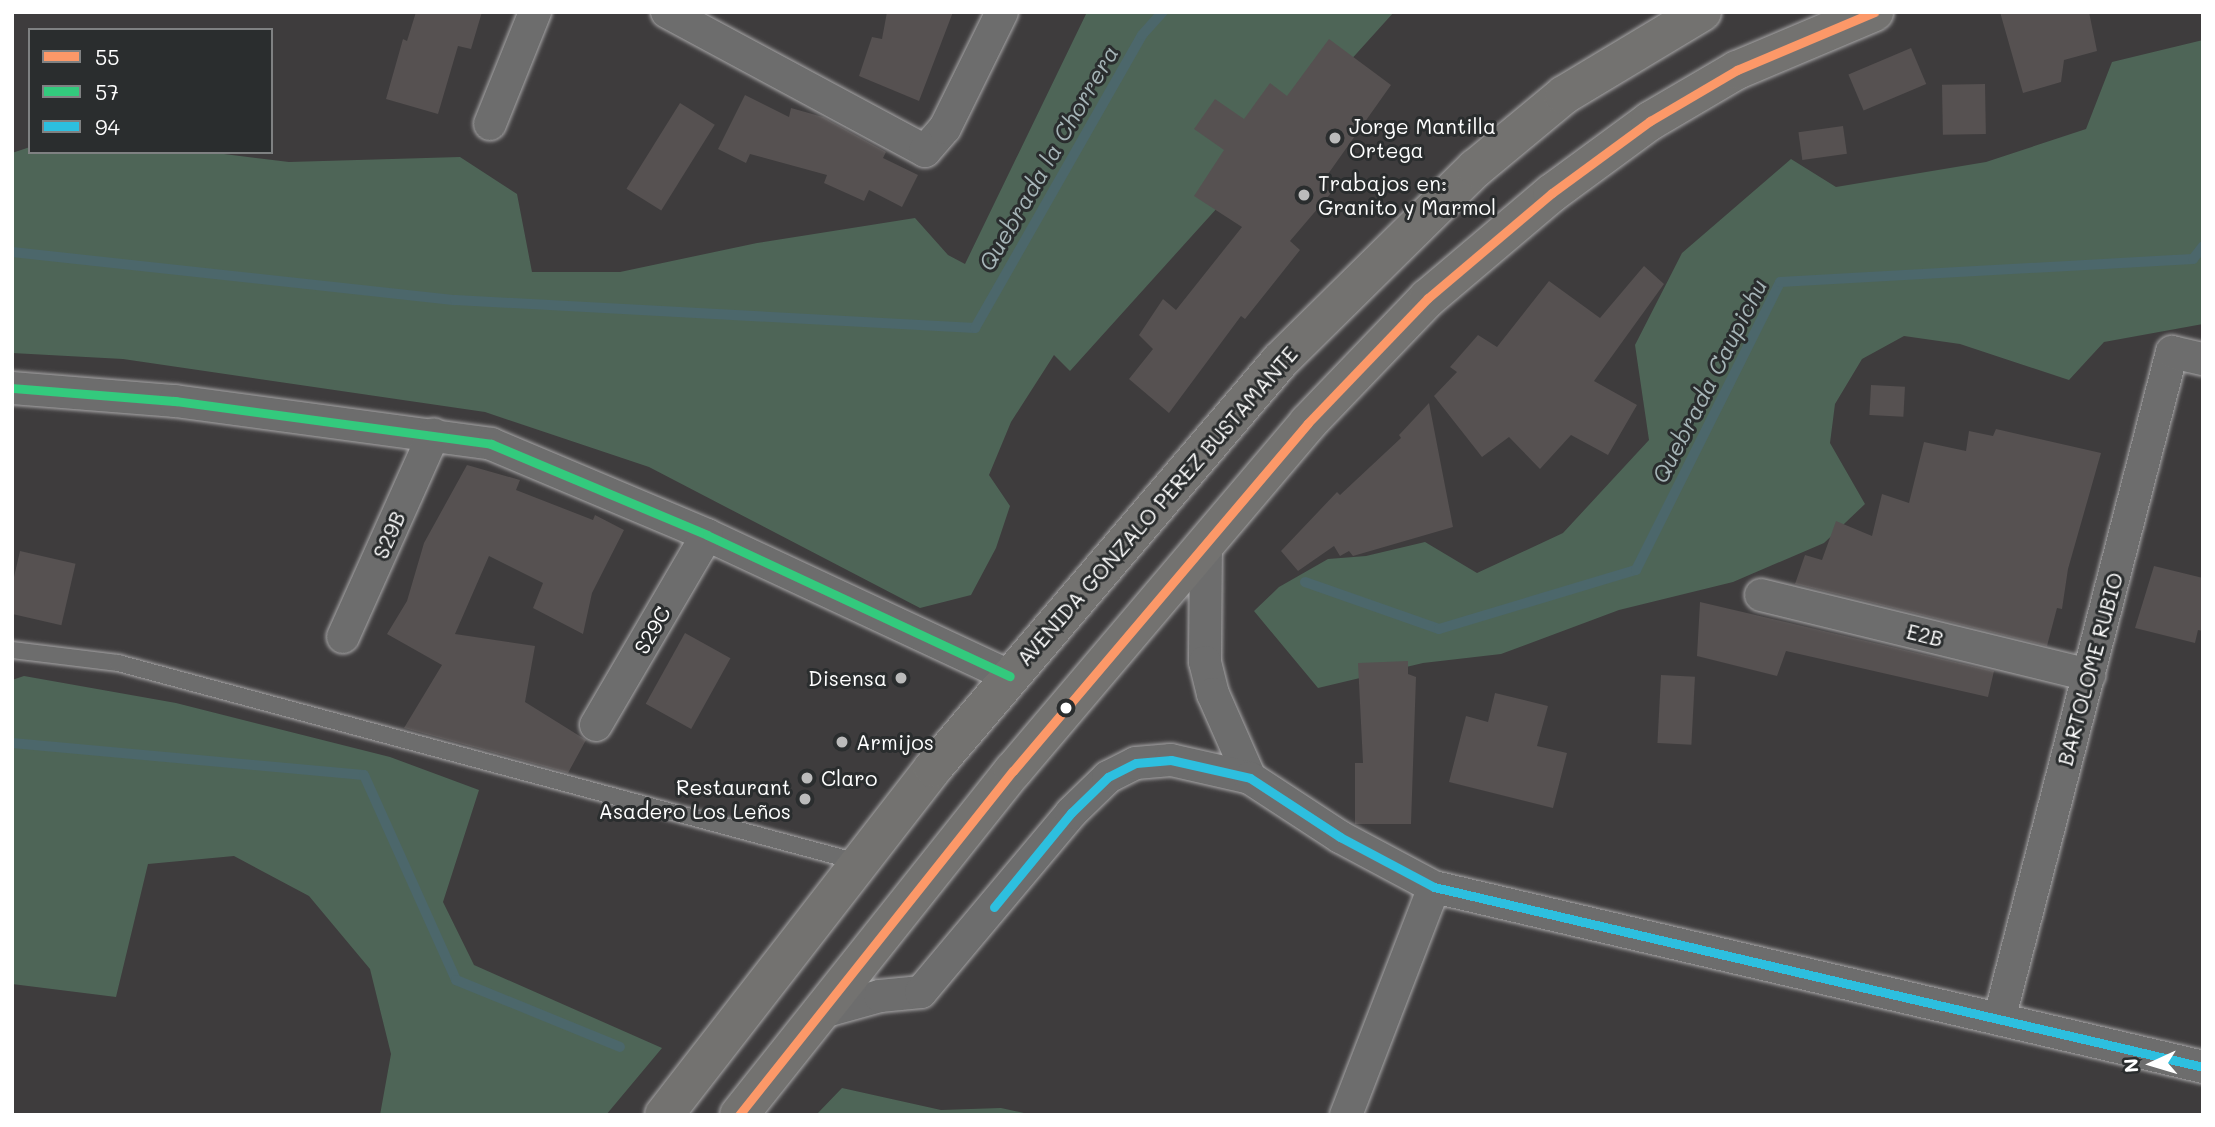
<!DOCTYPE html>
<meta charset="utf-8">
<style>
body{margin:0}
#map{position:relative;width:2215px;height:1127px;overflow:hidden;background:#3e3c3d;font-family:Mali,sans-serif}
div>[style]{position:absolute}
.green>*{inset:0;background:#4e6557}
.stream>*{height:10px;margin:-5px;padding:0 5px;transform-origin:5px;border-radius:5px;background:#4c676b}
.building>*{inset:0;background:#565151;transform-origin:0 0}
.roads{filter:drop-shadow(0 0 2px #a8a7a8) drop-shadow(0 0 2px #a8a7a8)}
.lane>*{height:16px;margin:-8px;padding:0 8px;transform-origin:8px;border-radius:8px;background:#6d6d6d}
.street>*{height:32px;margin:-16px;padding:0 16px;transform-origin:16px;border-radius:16px;background:#6d6d6d}
.primary>*{height:38px;margin:-19px;padding:0 19px;transform-origin:19px;border-radius:19px;background:#737270}
.bus-1>*{height:9px;margin:-4.5px;padding:0 4.5px;transform-origin:4.5px;border-radius:4.5px;background:#fc9868}
.bus-2>*{height:9px;margin:-4.5px;padding:0 4.5px;transform-origin:4.5px;border-radius:4.5px;background:#33ca7d}
.bus-3>*{height:9px;margin:-4.5px;padding:0 4.5px;transform-origin:4.5px;border-radius:4.5px;background:#2dbfdf}
.dots>*{width:19px;height:19px;translate:-50% -50%;box-sizing:border-box;border:4px solid #2a2d2e;border-radius:50%}
span{translate:-50% -50%;white-space:nowrap;text-align:center;line-height:1.15;-webkit-text-stroke:6px #2a2d2e;paint-order:stroke}
.poi-label{font-size:21px;color:#fff}
.left{translate:0 -50%;text-align:left}
.right{translate:-100% -50%;text-align:right}
.street-label{font-size:21px;color:#fff}
.water-label{font-size:23px;color:#a6b5b8;font-style:italic}
.frame{position:absolute;inset:0;border:14px solid #fff;pointer-events:none}
.legend{position:absolute;left:28px;top:28px;width:245px;height:126px;box-sizing:border-box;background:#2a2d2e;border:2px solid #7f8182;margin:0;padding:9px 12px;list-style:none;font-size:21px;color:#fff}
.legend li{display:flex;align-items:center;gap:14px;height:35px}
.legend b{width:35px;border:2px solid #7f8182}
.north{position:absolute;left:2117px;top:1029px;width:70px;height:70px;-webkit-text-stroke:5px #2a2d2e;paint-order:stroke;rotate:266deg;font-size:19px;font-weight:700;line-height:28px;text-align:center;color:#fff}
.north::after{content:'';display:block;margin:auto;width:24px;height:32px;background:#fff;clip-path:polygon(50% 0,100% 100%,50% 72%,0 100%)}
</style>
<div id="map">
<div class="green">
<i style="clip-path:polygon(1087px 12px,1394px 12px,1070px 371px,1054px 355px,1011px 422px,989px 475px,1010px 506px,996px 548px,971px 595px,920px 608px,649px 467px,485px 412px,123px 359px,12px 353px,12px 153px,30px 147px,30px 152px,208px 152px,289px 162px,460px 157px,517px 194px,532px 272px,620px 272px,757px 243px,915px 218px,948px 255px,965px 264px)"></i>
<i style="clip-path:polygon(2203px 40px,2203px 324px,2104px 342px,2069px 380px,1960px 344px,1904px 336px,1862px 359px,1835px 404px,1830px 443px,1865px 504px,1824px 543px,1733px 582px,1619px 610px,1501px 654px,1423px 663px,1318px 688px,1254px 611px,1279px 587px,1328px 559px,1366px 556px,1425px 542px,1477px 573px,1563px 533px,1649px 440px,1635px 345px,1682px 253px,1791px 159px,1836px 187px,1986px 162px,2086px 129px,2112px 62px)"></i>
<i style="clip-path:polygon(24px 676px,176px 703px,390px 757px,479px 790px,443px 902px,474px 965px,662px 1048px,606px 1115px,380px 1115px,391px 1054px,370px 969px,309px 896px,234px 856px,148px 864px,116px 997px,12px 984px,12px 680px)"></i>
<i style="clip-path:polygon(842px 1088px,941px 1110px,1001px 1108px,1033px 1115px,816px 1115px)"></i>
</div>
<div class="stream">
<i style="left:12px;top:252px;width:446px;rotate:6.2deg"></i>
<i style="left:455px;top:300px;width:521px;rotate:3.08deg"></i>
<i style="left:975px;top:328px;width:337px;rotate:-60.3deg"></i>
<i style="left:1142px;top:35px;width:31px;rotate:-48deg"></i>
<i style="left:1305px;top:582px;width:142px;rotate:19.3deg"></i>
<i style="left:1439px;top:629px;width:206px;rotate:-16.7deg"></i>
<i style="left:1636px;top:570px;width:322px;rotate:-63.4deg"></i>
<i style="left:1780px;top:282px;width:414px;rotate:-3.2deg"></i>
<i style="left:2193px;top:259px;width:16px;rotate:-52deg"></i>
<i style="left:12px;top:743px;width:353px;rotate:5.2deg"></i>
<i style="left:364px;top:775px;width:225px;rotate:65.8deg"></i>
<i style="left:456px;top:980px;width:177px;rotate:22.2deg"></i>
</div>
<div class="building">
<i style="clip-path:polygon(416px 12px,482px 12px,471px 49px,458px 46px,438px 114px,386px 99px,403px 39px,407px 41px)"></i>
<i style="clip-path:polygon(887px 12px,953px 12px,919px 101px,859px 76px,872px 37px,882px 39px)"></i>
<i style="clip-path:polygon(2000px 12px,2089px 12px,2097px 51px,2064px 60px,2061px 82px,2023px 93px)"></i>
<i style="clip-path:polygon(1329px 39px,1391px 85px,1321px 184px,1331px 193px,1290px 241px,1300px 250px,1245px 319px,1241px 316px,1169px 413px,1129px 379px,1153px 349px,1139px 335px,1163px 299px,1176px 310px,1242px 227px,1194px 196px,1224px 150px,1194px 129px,1215px 99px,1244px 119px,1270px 83px,1287px 96px)"></i>
<i style="left:1911px;top:48px;width:39px;height:68px;rotate:67deg"></i>
<i style="left:1985px;top:84px;width:50px;height:43px;rotate:89deg"></i>
<i style="clip-path:polygon(745px 95px,789px 117px,791px 108px,823px 117px,886px 152px,883px 158px,918px 175px,902px 207px,869px 190px,864px 201px,824px 183px,827px 175px,750px 154px,746px 163px,718px 149px)"></i>
<i style="left:680px;top:103px;width:41px;height:101px;rotate:32deg"></i>
<i style="left:1843px;top:126px;width:28px;height:45px;rotate:82deg"></i>
<i style="clip-path:polygon(1644px 266px,1664px 284px,1594px 381px,1637px 405px,1608px 455px,1571px 435px,1540px 469px,1509px 437px,1482px 457px,1434px 396px,1457px 372px,1450px 367px,1478px 335px,1497px 347px,1549px 281px,1600px 318px)"></i>
<i style="left:1871px;top:385px;width:34px;height:30px;rotate:3deg"></i>
<i style="clip-path:polygon(1429px 403px,1453px 527px,1353px 556px,1349px 551px,1340px 556px,1334px 546px,1298px 571px,1281px 551px,1337px 492px,1340px 495px,1401px 438px,1399px 435px)"></i>
<i style="clip-path:polygon(1996px 429px,2101px 453px,2068px 569px,2062px 609px,2057px 608px,2047px 646px,1795px 584px,1805px 555px,1822px 560px,1836px 521px,1872px 536px,1882px 494px,1909px 503px,1924px 442px,1966px 451px,1969px 431px,1993px 436px)"></i>
<i style="clip-path:polygon(467px 465px,520px 480px,516px 490px,593px 520px,595px 515px,624px 530px,592px 593px,583px 634px,533px 608px,543px 583px,489px 556px,455px 634px,535px 646px,525px 702px,586px 740px,568px 773px,404px 728px,442px 665px,387px 634px,407px 601px,424px 543px)"></i>
<i style="left:20px;top:551px;width:57px;height:63px;rotate:13deg"></i>
<i style="clip-path:polygon(2154px 566px,2203px 578px,2203px 631px,2198px 630px,2195px 643px,2135px 628px)"></i>
<i style="clip-path:polygon(1700px 602px,1994px 671px,1988px 697px,1786px 651px,1777px 676px,1697px 656px)"></i>
<i style="left:685px;top:633px;width:52px;height:81px;rotate:29deg"></i>
<i style="clip-path:polygon(1408px 661px,1408px 674px,1416px 677px,1411px 824px,1355px 824px,1355px 763px,1363px 763px,1358px 663px)"></i>
<i style="left:1661px;top:675px;width:34px;height:68px;rotate:3deg"></i>
<i style="clip-path:polygon(1495px 693px,1548px 706px,1537px 746px,1567px 753px,1553px 808px,1449px 782px,1466px 716px,1488px 722px)"></i>
</div>
<div class="roads">
<div class="lane">
<i style="left:12px;top:650px;width:107px;rotate:7deg"></i>
<i style="left:118px;top:663px;width:766px;rotate:15.05deg"></i>
</div>
<div class="street">
<i style="left:667px;top:12px;width:293px;rotate:28.3deg"></i>
<i style="left:925px;top:151px;width:30px;rotate:-49deg"></i>
<i style="left:945px;top:128px;width:129px;rotate:-63.8deg"></i>
<i style="left:490px;top:124px;width:121px;rotate:-68.1deg"></i>
<i style="left:12px;top:388px;width:164px;rotate:4.6deg"></i>
<i style="left:175px;top:401px;width:319px;rotate:7.7deg"></i>
<i style="left:491px;top:444px;width:234px;rotate:22.8deg"></i>
<i style="left:707px;top:535px;width:334px;rotate:25deg"></i>
<i style="left:1206px;top:543px;width:119px;rotate:90.5deg"></i>
<i style="left:1205px;top:662px;width:33px;rotate:76deg"></i>
<i style="left:1213px;top:694px;width:92px;rotate:66.2deg"></i>
<i style="left:1761px;top:595px;width:338px;rotate:13.7deg"></i>
<i style="left:343px;top:637px;width:222px;rotate:-65.9deg"></i>
<i style="left:596px;top:725px;width:220px;rotate:-59.7deg"></i>
<i style="left:826px;top:1011px;width:56px;rotate:-15.5deg"></i>
<i style="left:880px;top:996px;width:41px;rotate:-5.6deg"></i>
<i style="left:921px;top:992px;width:234px;rotate:-50deg"></i>
<i style="left:1071px;top:813px;width:52px;rotate:-44.2deg"></i>
<i style="left:1108px;top:777px;width:31px;rotate:-27deg"></i>
<i style="left:1136px;top:763px;width:35px;rotate:-5deg"></i>
<i style="left:1171px;top:760px;width:81px;rotate:12.8deg"></i>
<i style="left:1250px;top:778px;width:108px;rotate:33.2deg"></i>
<i style="left:1340px;top:837px;width:106px;rotate:28deg"></i>
<i style="left:1434px;top:887px;width:790px;rotate:13.17deg"></i>
<i style="left:2000px;top:1016px;width:686px;rotate:-75.48deg"></i>
<i style="left:2172px;top:352px;width:32px;rotate:13deg"></i>
<i style="left:1346px;top:1115px;width:244px;rotate:-68.9deg"></i>
</div>
<div class="primary">
<i style="left:664px;top:1115px;width:439px;rotate:-52.2deg"></i>
<i style="left:933px;top:768px;width:535px;rotate:-49.55deg"></i>
<i style="left:1280px;top:361px;width:275px;rotate:-44.6deg"></i>
<i style="left:1476px;top:168px;width:114px;rotate:-39.7deg"></i>
<i style="left:1564px;top:95px;width:161px;rotate:-31deg"></i>
<i style="left:739px;top:1115px;width:440px;rotate:-51.5deg"></i>
<i style="left:1013px;top:771px;width:456px;rotate:-49.7deg"></i>
<i style="left:1308px;top:423px;width:173px;rotate:-46.2deg"></i>
<i style="left:1428px;top:298px;width:162px;rotate:-40.3deg"></i>
<i style="left:1552px;top:193px;width:122px;rotate:-36.3deg"></i>
<i style="left:1650px;top:121px;width:101px;rotate:-30.4deg"></i>
<i style="left:1737px;top:70px;width:149px;rotate:-22.9deg"></i>
</div>
</div>
<div class="bus-1">
<i style="left:739px;top:1115px;width:440px;rotate:-51.5deg"></i>
<i style="left:1013px;top:771px;width:456px;rotate:-49.7deg"></i>
<i style="left:1308px;top:423px;width:173px;rotate:-46.2deg"></i>
<i style="left:1428px;top:298px;width:162px;rotate:-40.3deg"></i>
<i style="left:1552px;top:193px;width:122px;rotate:-36.3deg"></i>
<i style="left:1650px;top:121px;width:101px;rotate:-30.4deg"></i>
<i style="left:1737px;top:70px;width:149px;rotate:-22.9deg"></i>
</div>
<div class="bus-2">
<i style="left:12px;top:388px;width:164px;rotate:4.6deg"></i>
<i style="left:175px;top:401px;width:319px;rotate:7.7deg"></i>
<i style="left:491px;top:444px;width:234px;rotate:22.8deg"></i>
<i style="left:707px;top:535px;width:334px;rotate:25deg"></i>
</div>
<div class="bus-3">
<i style="left:994px;top:907px;width:122px;rotate:-50.7deg"></i>
<i style="left:1071px;top:813px;width:52px;rotate:-44.2deg"></i>
<i style="left:1108px;top:777px;width:31px;rotate:-27deg"></i>
<i style="left:1136px;top:763px;width:35px;rotate:-5deg"></i>
<i style="left:1171px;top:760px;width:81px;rotate:12.8deg"></i>
<i style="left:1250px;top:778px;width:108px;rotate:33.2deg"></i>
<i style="left:1340px;top:837px;width:106px;rotate:28deg"></i>
<i style="left:1434px;top:887px;width:790px;rotate:13.17deg"></i>
</div>
<div class="dots">
<i style="left:1335px;top:138px;background:#bbb"></i>
<i style="left:1304px;top:195px;background:#bbb"></i>
<i style="left:901px;top:678px;background:#bbb"></i>
<i style="left:1066px;top:708px;background:#fff"></i>
<i style="left:842px;top:742px;background:#bbb"></i>
<i style="left:807px;top:778px;background:#bbb"></i>
<i style="left:805px;top:799px;background:#bbb"></i>
</div>
<div class="poi-label">
<span class="left" style="left:1349px;top:138px">Jorge Mantilla<br>Ortega</span>
<span class="left" style="left:1318px;top:195px">Trabajos en:<br>Granito y Marmol</span>
<span class="right" style="left:887px;top:678px">Disensa</span>
<span class="left" style="left:856px;top:742px">Armijos</span>
<span class="left" style="left:821px;top:778px">Claro</span>
<span class="right" style="left:791px;top:799px">Restaurant<br>Asadero Los Leños</span>
</div>
<div class="street-label">
<span style="left:1157px;top:506px;rotate:-49deg">AVENIDA GONZALO PEREZ BUSTAMANTE</span>
<span style="left:389px;top:535px;rotate:-66deg">S29B</span>
<span style="left:652px;top:630px;rotate:-60deg">S29C</span>
<span style="left:1925px;top:635px;rotate:14deg">E2B</span>
<span style="left:2090px;top:669px;rotate:-75deg">BARTOLOME RUBIO</span>
</div>
<div class="water-label">
<span style="left:1048px;top:158px;rotate:-60deg">Quebrada la Chorrera</span>
<span style="left:1709px;top:381px;rotate:-63deg">Quebrada Caupichu</span>
</div>
<div class="frame"></div>
<ul class="legend">
<li><b style="height:9px;background:#fc9868"></b>55</li>
<li><b style="height:9px;background:#33ca7d"></b>57</li>
<li><b style="height:9px;background:#2dbfdf"></b>94</li>
</ul>
<div class="north">N</div>
</div>
